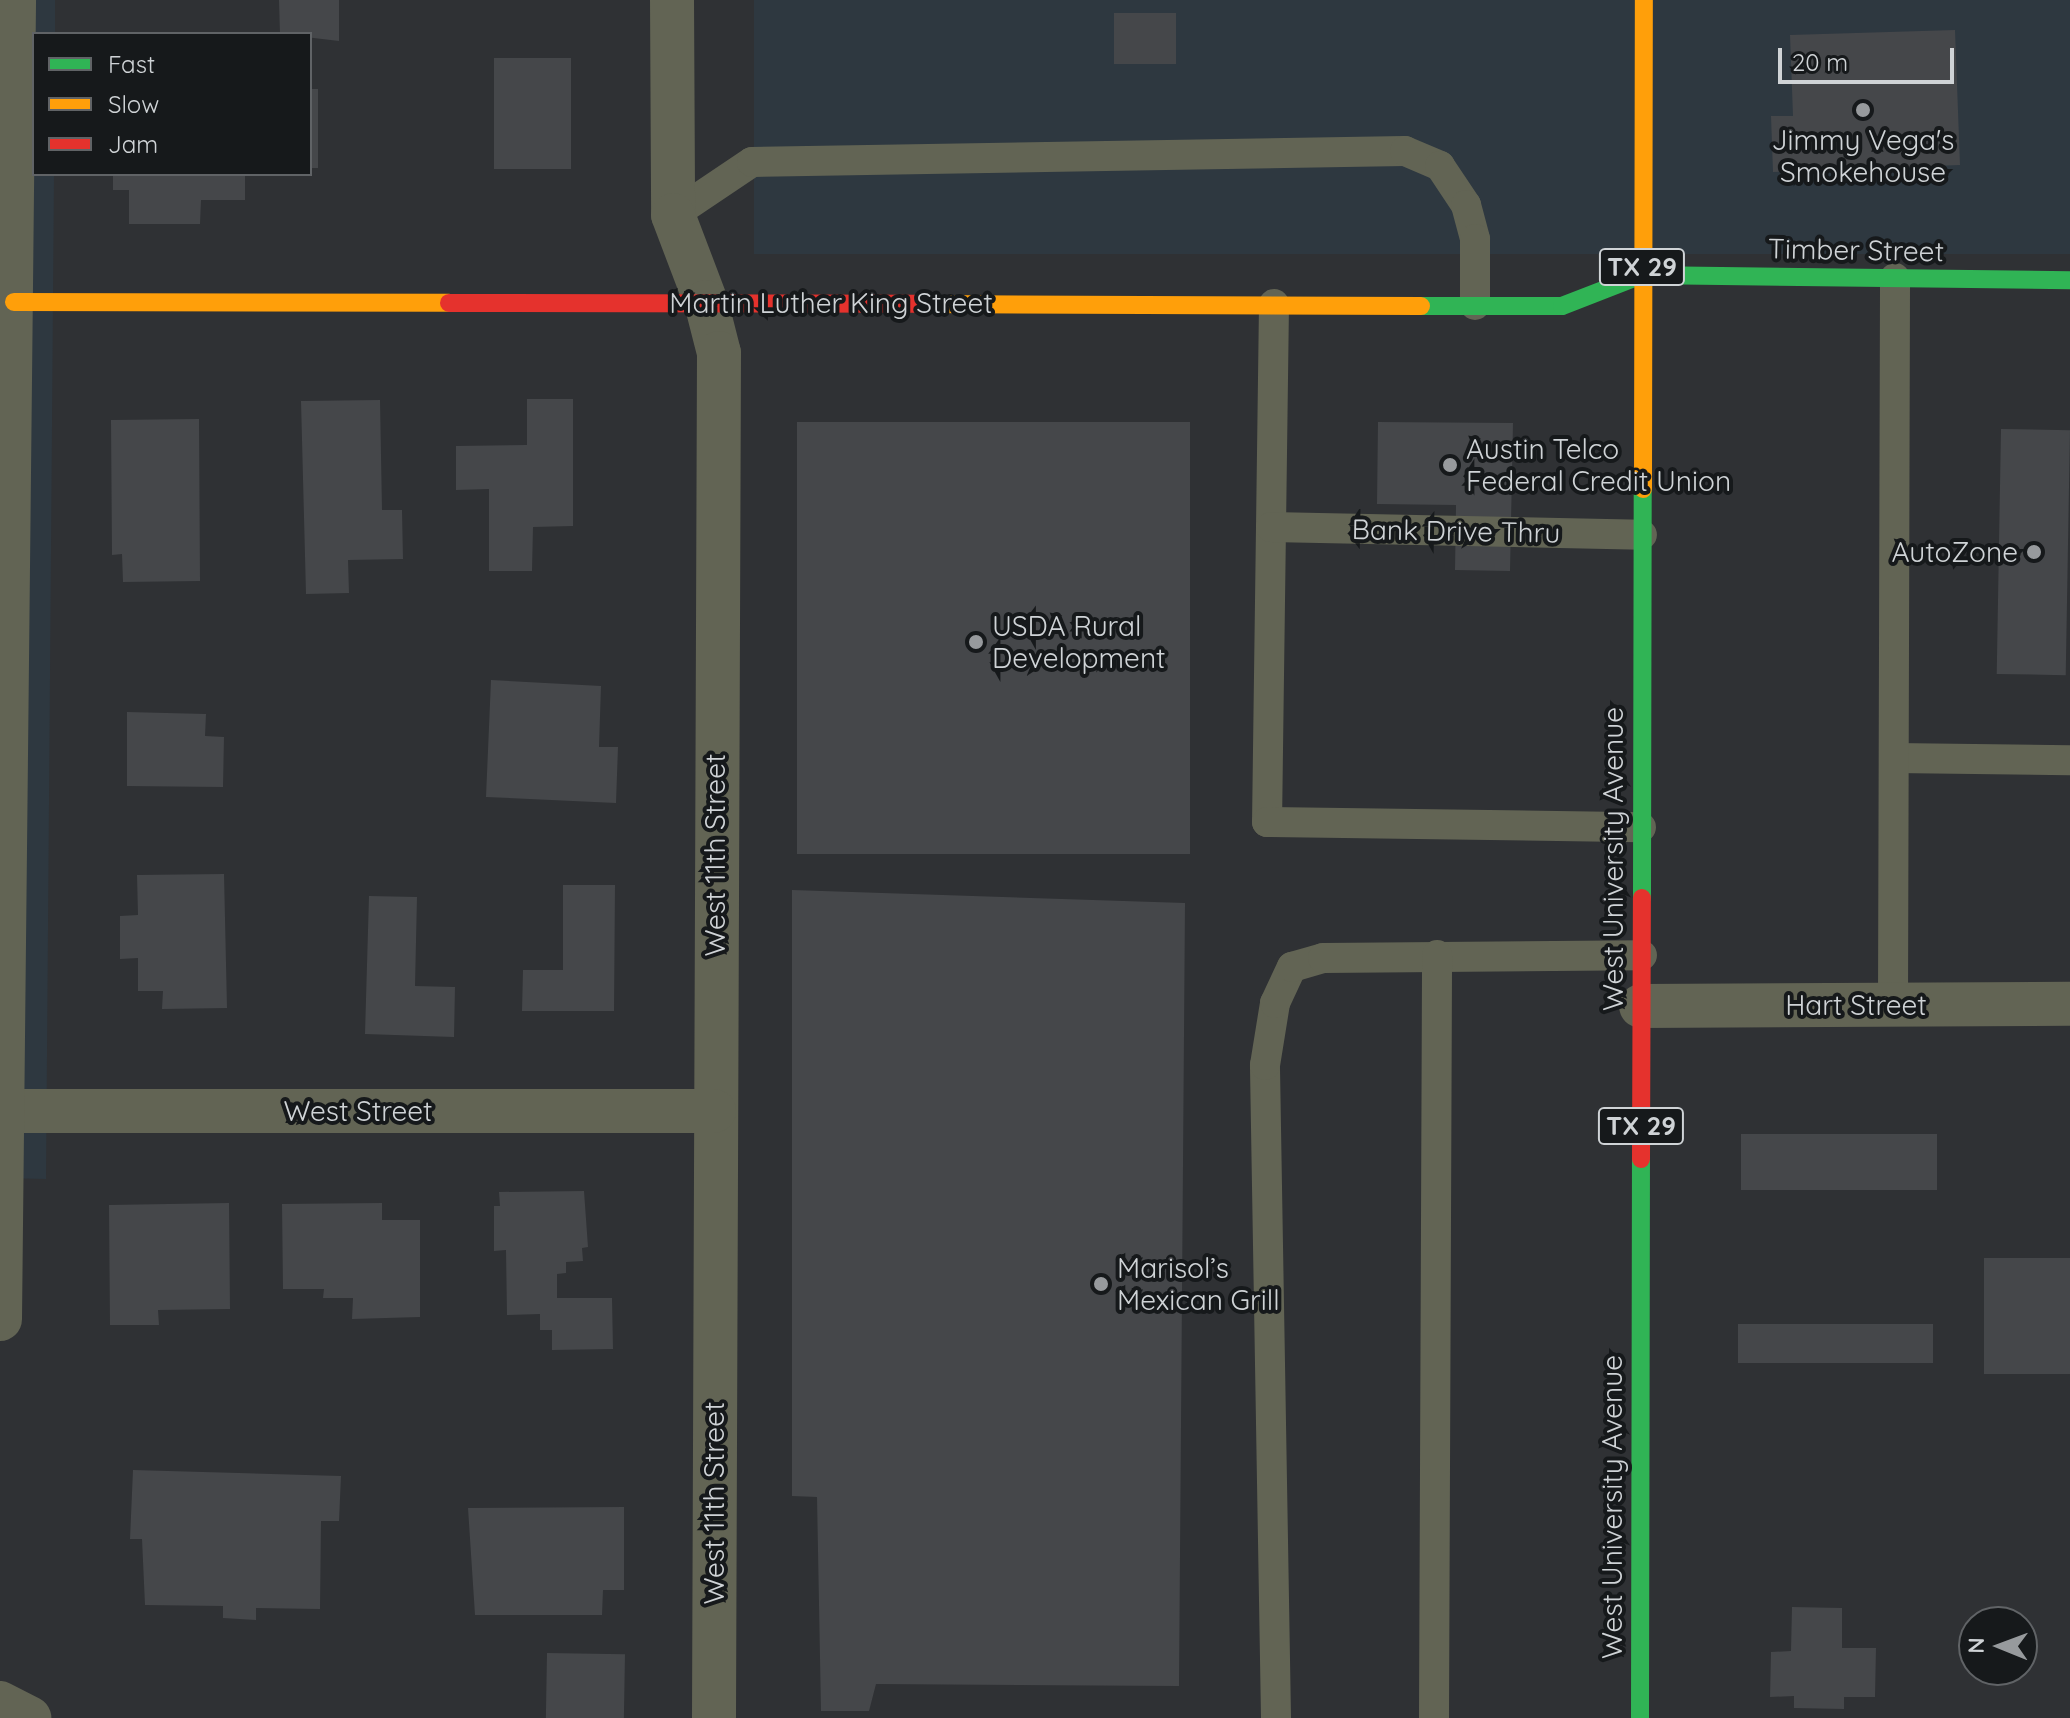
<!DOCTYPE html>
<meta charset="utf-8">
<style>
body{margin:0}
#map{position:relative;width:2070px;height:1718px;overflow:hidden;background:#2f3134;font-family:Quicksand,sans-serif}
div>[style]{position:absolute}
.built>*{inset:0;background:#2e3840;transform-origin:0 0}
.building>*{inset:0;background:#45474a;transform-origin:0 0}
.lane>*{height:30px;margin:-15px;padding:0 15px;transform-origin:15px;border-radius:15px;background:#626454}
.street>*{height:44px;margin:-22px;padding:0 22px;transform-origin:22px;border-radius:22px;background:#626454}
.fast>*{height:18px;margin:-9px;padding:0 9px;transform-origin:9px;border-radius:9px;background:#30b455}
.slow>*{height:18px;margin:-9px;padding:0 9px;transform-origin:9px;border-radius:9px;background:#ff9f0a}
.jam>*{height:18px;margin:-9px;padding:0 9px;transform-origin:9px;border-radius:9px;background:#e5322d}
.dots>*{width:22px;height:22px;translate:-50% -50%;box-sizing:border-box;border:4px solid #16191b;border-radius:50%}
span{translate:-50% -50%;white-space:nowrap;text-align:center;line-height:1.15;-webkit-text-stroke:8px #16191b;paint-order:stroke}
.shield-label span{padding:2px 6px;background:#16191b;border:2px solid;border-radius:6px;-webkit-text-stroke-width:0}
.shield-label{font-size:26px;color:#cfd3d6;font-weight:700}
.poi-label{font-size:28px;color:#cfd3d6}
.left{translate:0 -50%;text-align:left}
.right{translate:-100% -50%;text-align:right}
.street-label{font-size:28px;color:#cfd3d6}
.legend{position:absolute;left:32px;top:32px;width:280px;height:144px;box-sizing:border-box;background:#16191b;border:2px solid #606366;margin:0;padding:10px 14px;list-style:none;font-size:24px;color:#cfd3d6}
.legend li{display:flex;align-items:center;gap:16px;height:40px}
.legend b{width:40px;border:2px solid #606366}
.north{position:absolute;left:1958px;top:1606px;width:80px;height:80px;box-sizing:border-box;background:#16191b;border:2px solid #606366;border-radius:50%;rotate:271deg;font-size:22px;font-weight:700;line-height:32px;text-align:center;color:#cfd3d6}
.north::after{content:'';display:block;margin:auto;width:28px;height:36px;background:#979a9d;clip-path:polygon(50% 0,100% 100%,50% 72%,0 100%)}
.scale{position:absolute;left:1778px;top:48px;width:176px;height:36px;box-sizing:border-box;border:4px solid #cfd3d6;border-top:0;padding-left:10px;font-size:24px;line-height:28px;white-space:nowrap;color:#cfd3d6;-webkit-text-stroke:6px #16191b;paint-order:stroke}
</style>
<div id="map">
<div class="built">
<i style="clip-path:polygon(0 0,55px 0,55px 34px,34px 34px,34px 174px,54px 174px,46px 1179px,0 1178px)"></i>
<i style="left:754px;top:0;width:1316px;height:254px"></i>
</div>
<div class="building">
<i style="clip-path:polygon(279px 0,339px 0,339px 41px,280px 34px)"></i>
<i style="left:1114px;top:13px;width:62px;height:51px"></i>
<i style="clip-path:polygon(1955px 30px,1960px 165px,1773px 172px,1771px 116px,1793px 116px,1790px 35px)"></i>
<i style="left:494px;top:58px;width:77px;height:111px"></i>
<i style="left:310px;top:89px;width:8px;height:79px"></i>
<i style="clip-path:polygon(113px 174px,245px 174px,245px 200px,201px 200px,200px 224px,129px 224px,129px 190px,113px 190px)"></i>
<i style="clip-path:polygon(527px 399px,573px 399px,573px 526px,533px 527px,532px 571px,489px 571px,489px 489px,456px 490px,456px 446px,527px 445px)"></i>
<i style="clip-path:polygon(380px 400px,382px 510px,402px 510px,403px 559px,348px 560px,349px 593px,306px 594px,301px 401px)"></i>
<i style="clip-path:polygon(199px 419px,200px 581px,123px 582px,122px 554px,112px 555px,111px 420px)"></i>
<i style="left:1190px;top:422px;width:432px;height:393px;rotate:90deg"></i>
<i style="clip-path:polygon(1378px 422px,1513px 423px,1510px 571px,1455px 570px,1456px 505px,1377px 504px)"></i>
<i style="left:2001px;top:429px;width:69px;height:245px;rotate:1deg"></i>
<i style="clip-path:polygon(491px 680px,601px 686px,599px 747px,618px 747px,616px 803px,486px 797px)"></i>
<i style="clip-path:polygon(127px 712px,206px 714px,205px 736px,224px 737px,223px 787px,127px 786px)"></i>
<i style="clip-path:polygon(224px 874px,227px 1008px,162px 1009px,163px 991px,138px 991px,138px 958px,120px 959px,120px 916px,138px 915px,137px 875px)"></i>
<i style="clip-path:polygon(563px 885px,615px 885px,614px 1011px,522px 1011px,523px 970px,563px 970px)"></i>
<i style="clip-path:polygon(792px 890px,1185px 903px,1179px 1686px,876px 1684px,869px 1711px,821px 1711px,817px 1497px,792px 1496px)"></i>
<i style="clip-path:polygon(369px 896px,417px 897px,415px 986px,455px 987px,454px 1037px,365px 1034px)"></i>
<i style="left:1741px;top:1134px;width:196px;height:56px"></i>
<i style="clip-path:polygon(584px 1191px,588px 1247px,582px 1248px,583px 1261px,566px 1262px,566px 1273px,557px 1274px,557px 1298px,612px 1298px,613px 1349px,552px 1350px,552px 1330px,540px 1330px,540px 1314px,507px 1315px,506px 1250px,494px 1251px,494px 1206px,500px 1206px,499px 1192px)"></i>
<i style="clip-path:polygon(229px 1203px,230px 1309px,158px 1310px,159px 1325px,110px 1325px,109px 1205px)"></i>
<i style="clip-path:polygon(382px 1203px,382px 1220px,420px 1220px,420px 1317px,352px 1319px,353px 1298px,323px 1298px,324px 1289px,283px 1289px,282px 1204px)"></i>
<i style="left:1984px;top:1258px;width:86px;height:116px"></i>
<i style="left:1933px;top:1324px;width:39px;height:195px;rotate:90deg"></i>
<i style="clip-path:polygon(133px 1470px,341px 1476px,339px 1521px,321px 1521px,320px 1609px,256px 1608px,256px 1620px,223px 1618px,223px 1606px,145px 1605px,142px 1539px,130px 1539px)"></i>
<i style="clip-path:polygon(624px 1507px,624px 1590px,603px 1590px,602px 1615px,475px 1615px,468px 1508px)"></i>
<i style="clip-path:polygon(1792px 1607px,1842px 1608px,1842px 1648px,1876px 1648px,1875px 1697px,1844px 1697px,1844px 1709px,1794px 1708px,1794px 1696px,1770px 1697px,1771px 1652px,1791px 1651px)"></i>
<i style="left:547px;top:1653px;width:78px;height:65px;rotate:1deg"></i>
</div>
<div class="lane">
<i style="left:673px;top:215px;width:95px;rotate:-33.9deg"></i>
<i style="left:752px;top:162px;width:653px;rotate:-0.97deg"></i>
<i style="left:1405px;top:151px;width:38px;rotate:23deg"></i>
<i style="left:1440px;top:166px;width:47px;rotate:56.3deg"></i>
<i style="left:1466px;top:205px;width:35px;rotate:75deg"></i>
<i style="left:1475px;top:239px;width:66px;rotate:90deg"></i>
<i style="left:1274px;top:304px;width:518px;rotate:90.77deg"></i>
<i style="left:1267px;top:822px;width:374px;rotate:0.8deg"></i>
<i style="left:1271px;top:527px;width:371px;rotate:1.2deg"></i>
<i style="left:1894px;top:758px;width:176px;rotate:0.7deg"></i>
<i style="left:1893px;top:1005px;width:727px;rotate:-89.84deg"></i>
<i style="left:1276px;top:1718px;width:653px;rotate:-90.97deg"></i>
<i style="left:1265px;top:1065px;width:63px;rotate:-80.8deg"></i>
<i style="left:1275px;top:1003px;width:40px;rotate:-65deg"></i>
<i style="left:1292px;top:967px;width:32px;rotate:-16deg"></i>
<i style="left:1323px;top:958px;width:319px;rotate:-0.5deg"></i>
<i style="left:1434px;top:1718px;width:763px;rotate:-89.77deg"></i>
</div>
<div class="street">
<i style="left:672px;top:0;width:215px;rotate:89.7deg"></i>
<i style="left:673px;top:215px;width:93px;rotate:69.2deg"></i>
<i style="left:706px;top:302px;width:53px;rotate:75.7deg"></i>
<i style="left:719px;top:353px;width:1365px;rotate:90.21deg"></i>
<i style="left:1641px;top:1006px;width:429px;rotate:-0.3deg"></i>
<i style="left:3px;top:1111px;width:711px"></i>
<i style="left:0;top:1319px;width:1319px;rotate:-89.39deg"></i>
<i style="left:0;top:1703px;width:33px;rotate:27deg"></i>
</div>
<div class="fast">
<i style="left:1421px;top:306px;width:141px"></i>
<i style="left:1562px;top:306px;width:86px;rotate:-21.2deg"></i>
<i style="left:1642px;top:275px;width:428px;rotate:0.7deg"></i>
<i style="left:1642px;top:898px;width:409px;rotate:-89.9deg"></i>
<i style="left:1640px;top:1718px;width:559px;rotate:-89.9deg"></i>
</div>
<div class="slow">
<i style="left:14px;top:302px;width:435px;rotate:0.1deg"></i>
<i style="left:919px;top:304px;width:502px;rotate:0.23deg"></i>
<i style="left:1643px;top:489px;width:489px;rotate:-89.9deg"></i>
</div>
<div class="jam">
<i style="left:449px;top:303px;width:470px;rotate:0.1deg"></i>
<i style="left:1641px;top:1159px;width:261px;rotate:-89.8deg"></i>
</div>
<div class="dots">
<i style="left:1863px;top:110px;background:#979a9d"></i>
<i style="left:1450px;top:465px;background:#979a9d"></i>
<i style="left:2034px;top:552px;background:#979a9d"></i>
<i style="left:976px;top:642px;background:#979a9d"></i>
<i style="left:1101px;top:1284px;background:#979a9d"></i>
</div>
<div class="shield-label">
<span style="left:1642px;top:267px">TX 29</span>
<span style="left:1641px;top:1126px">TX 29</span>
</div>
<div class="poi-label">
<span style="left:1863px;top:156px">Jimmy Vega's<br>Smokehouse</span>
<span class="left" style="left:1466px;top:465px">Austin Telco<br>Federal Credit Union</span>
<span class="right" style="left:2018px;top:552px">AutoZone</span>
<span class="left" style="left:992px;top:642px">USDA Rural<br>Development</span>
<span class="left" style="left:1117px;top:1284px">Marisol’s<br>Mexican Grill</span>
</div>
<div class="street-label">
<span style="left:1856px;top:250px;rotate:1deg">Timber Street</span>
<span style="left:831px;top:303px">Martin Luther King Street</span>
<span style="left:1456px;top:531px;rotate:1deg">Bank Drive Thru</span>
<span style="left:715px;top:855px;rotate:-90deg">West 11th Street</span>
<span style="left:1613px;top:859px;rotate:-90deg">West University Avenue</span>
<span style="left:1856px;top:1005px">Hart Street</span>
<span style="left:358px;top:1111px">West Street</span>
<span style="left:714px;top:1503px;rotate:-90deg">West 11th Street</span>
<span style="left:1612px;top:1507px;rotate:-90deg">West University Avenue</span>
</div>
<ul class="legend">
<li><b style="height:10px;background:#30b455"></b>Fast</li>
<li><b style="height:10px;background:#ff9f0a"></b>Slow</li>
<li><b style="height:10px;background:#e5322d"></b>Jam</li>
</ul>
<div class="north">N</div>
<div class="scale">20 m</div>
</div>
